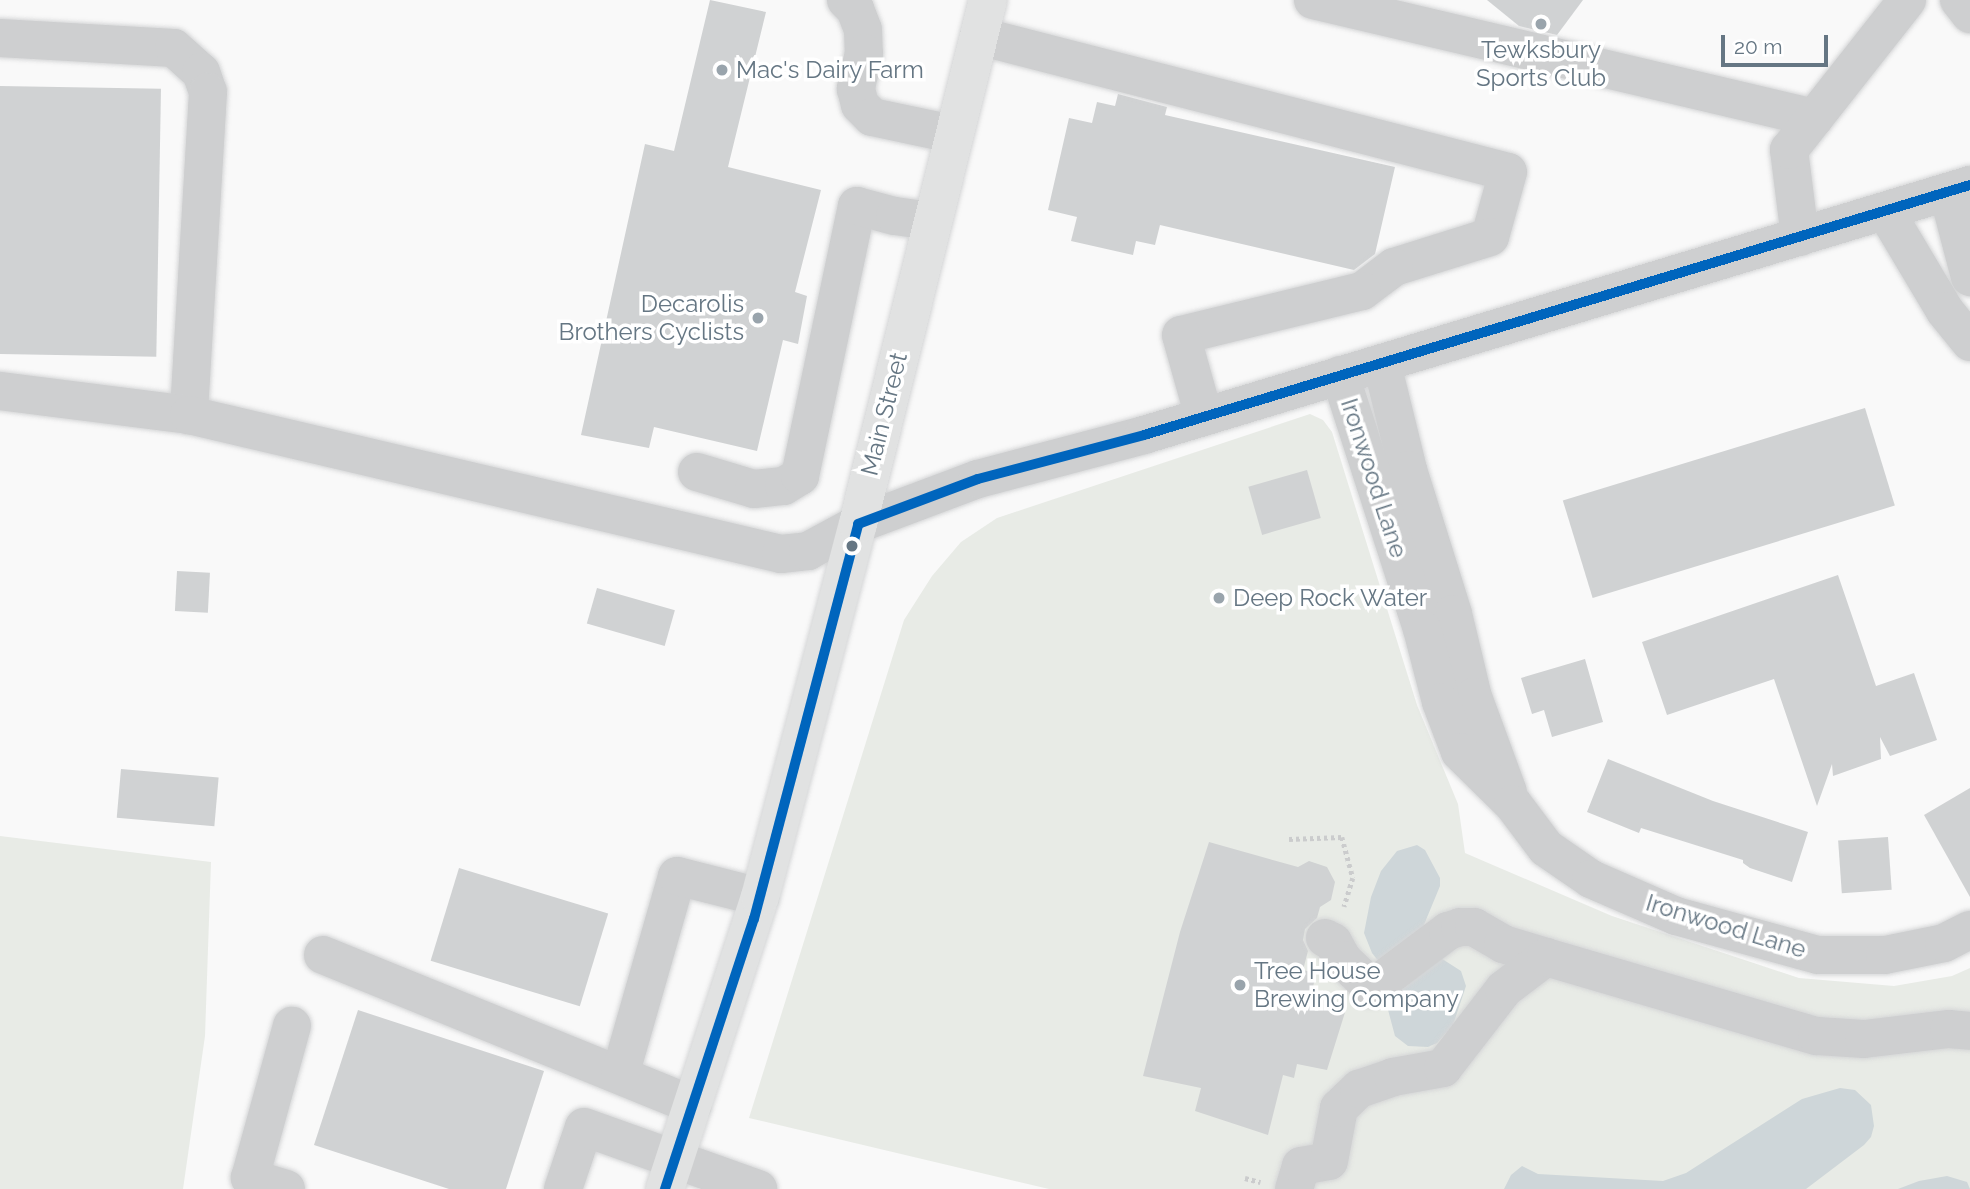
<!DOCTYPE html>
<style>
body{margin:0}
#map{position:relative;width:1970px;height:1189px;overflow:hidden;background:#f9f9f9;font-family:Raleway,sans-serif}
div>[style]{position:absolute}
.green>*{inset:0;background:#e8ebe6}
.water>*{inset:0;background:#ced6d9}
.building>*{inset:0;background:#d0d2d3;transform-origin:0 0}
.path>*{height:4.5px;margin-top:-2.25px;transform-origin:0;background:repeating-linear-gradient(90deg,#cbcccd 0 3.5px,transparent 0 7px)}
.roads{filter:drop-shadow(0 0 2px #d5d6d7) drop-shadow(0 0 2px #d5d6d7)}
.minor>*{height:38px;margin:-19px;padding:0 19px;transform-origin:19px;border-radius:19px;background:#cecfd0}
.major>*{height:38px;margin:-19px;padding:0 19px;transform-origin:19px;border-radius:19px;background:#e1e2e2}
.bus-1>*{height:10px;margin:-5px;padding:0 5px;transform-origin:5px;border-radius:5px;background:#0065bd}
.dots>*{width:19px;height:19px;translate:-50% -50%;box-sizing:border-box;border:4px solid #fff;border-radius:50%}
span{translate:-50% -50%;white-space:nowrap;text-align:center;line-height:1.15;-webkit-text-stroke:7px #fff;paint-order:stroke}
.poi-label{font-size:24px;color:#657683}
.left{translate:0 -50%;text-align:left}
.right{translate:-100% -50%;text-align:right}
.street-label{font-size:24px;color:#657683}
.scale{position:absolute;left:1721px;top:35px;width:107px;height:32px;box-sizing:border-box;border:4px solid #657683;border-top:0;padding-left:9px;font-size:21px;line-height:24px;white-space:nowrap;color:#657683;-webkit-text-stroke:5px #fff;paint-order:stroke}
</style>
<div id="map">
<div class="green">
<i style="clip-path:polygon(1310px 414px,1323px 420px,1332px 432px,1417px 705px,1458px 804px,1465px 853px,1612px 916px,1799px 978px,1894px 986px,1952px 976px,1970px 968px,1970px 1189px,1049px 1189px,749px 1118px,904px 620px,932px 576px,961px 542px,997px 518px)"></i>
<i style="clip-path:polygon(0 836px,211px 862px,205px 1036px,183px 1189px,0 1189px)"></i>
</div>
<div class="water">
<i style="clip-path:polygon(1417px 845px,1425px 850px,1440px 878px,1440px 886px,1421px 932px,1433px 953px,1461px 971px,1466px 986px,1453px 1025px,1437px 1043px,1428px 1047px,1408px 1046px,1395px 1036px,1387px 1006px,1380px 963px,1372px 953px,1364px 933px,1371px 897px,1381px 871px,1397px 851px)"></i>
<i style="clip-path:polygon(1840px 1088px,1855px 1090px,1871px 1105px,1874px 1126px,1871px 1137px,1864px 1145px,1806px 1189px,1504px 1189px,1511px 1175px,1522px 1166px,1538px 1174px,1663px 1181px,1686px 1173px,1802px 1099px)"></i>
<i style="clip-path:polygon(1947px 1176px,1967px 1182px,1970px 1189px,1898px 1189px,1919px 1181px)"></i>
</div>
<div class="building">
<i style="clip-path:polygon(710px 0,766px 12px,728px 167px,821px 190px,795px 292px,807px 296px,798px 344px,783px 340px,757px 451px,654px 427px,649px 448px,581px 435px,645px 144px,674px 151px)"></i>
<i style="clip-path:polygon(1487px 0,1583px 0,1557px 35px,1519px 26px)"></i>
<i style="left:0;top:86px;width:161px;height:268px;rotate:1deg"></i>
<i style="clip-path:polygon(1118px 94px,1167px 107px,1165px 115px,1395px 167px,1375px 254px,1354px 270px,1160px 225px,1155px 245px,1136px 241px,1133px 255px,1071px 241px,1077px 217px,1048px 210px,1069px 118px,1092px 123px,1097px 102px,1115px 106px)"></i>
<i style="left:1865px;top:408px;width:102px;height:316px;rotate:73deg"></i>
<i style="left:1307px;top:470px;width:50px;height:61px;rotate:74deg"></i>
<i style="left:177px;top:571px;width:33px;height:40px;rotate:3deg"></i>
<i style="clip-path:polygon(1838px 575px,1876px 686px,1914px 673px,1937px 740px,1890px 756px,1880px 737px,1881px 759px,1833px 776px,1832px 764px,1817px 806px,1774px 679px,1667px 715px,1642px 642px)"></i>
<i style="left:597px;top:588px;width:81px;height:37px;rotate:16deg"></i>
<i style="clip-path:polygon(1585px 659px,1603px 722px,1552px 737px,1544px 710px,1532px 714px,1521px 678px)"></i>
<i style="clip-path:polygon(1608px 759px,1713px 801px,1808px 832px,1792px 882px,1750px 868px,1743px 863px,1743px 860px,1641px 828px,1639px 833px,1587px 812px)"></i>
<i style="left:121px;top:769px;width:98px;height:49px;rotate:5deg"></i>
<i style="clip-path:polygon(1970px 788px,1970px 897px,1924px 815px)"></i>
<i style="left:1888px;top:837px;width:53px;height:50px;rotate:86deg"></i>
<i style="clip-path:polygon(1209px 842px,1298px 867px,1309px 861px,1327px 867px,1335px 882px,1331px 900px,1320px 907px,1317px 918px,1305px 929px,1303px 940px,1308px 951px,1303px 970px,1316px 973px,1311px 997px,1347px 1006px,1327px 1070px,1297px 1064px,1294px 1078px,1283px 1075px,1268px 1135px,1195px 1111px,1201px 1088px,1143px 1076px,1180px 932px)"></i>
<i style="left:459px;top:868px;width:156px;height:97px;rotate:17deg"></i>
<i style="clip-path:polygon(358px 1010px,544px 1071px,506px 1189px,449px 1189px,314px 1145px)"></i>
</div>
<div class="path">
<i style="left:1289px;top:839px;width:53px;rotate:-2.2deg"></i>
<i style="left:1342px;top:837px;width:42px;rotate:75deg"></i>
<i style="left:1353px;top:878px;width:30px;rotate:107deg"></i>
<i style="left:1245px;top:1178px;width:16px;rotate:15deg"></i>
</div>
<div class="roads">
<div class="minor">
<i style="left:846px;top:0;width:13px;rotate:45deg"></i>
<i style="left:855px;top:9px;width:22px;rotate:69deg"></i>
<i style="left:863px;top:30px;width:23px;rotate:88deg"></i>
<i style="left:864px;top:53px;width:37px;rotate:103deg"></i>
<i style="left:856px;top:89px;width:16px;rotate:76deg"></i>
<i style="left:860px;top:105px;width:17px;rotate:45deg"></i>
<i style="left:872px;top:117px;width:83px;rotate:11.9deg"></i>
<i style="left:1313px;top:0;width:515px;rotate:13.25deg"></i>
<i style="left:1959px;top:0;width:18px;rotate:52deg"></i>
<i style="left:979px;top:36px;width:546px;rotate:14.42deg"></i>
<i style="left:1508px;top:172px;width:67px;rotate:105.5deg"></i>
<i style="left:1490px;top:237px;width:101px;rotate:162.6deg"></i>
<i style="left:1394px;top:267px;width:40px;rotate:143deg"></i>
<i style="left:1362px;top:291px;width:186px;rotate:166.3deg"></i>
<i style="left:1181px;top:335px;width:85px;rotate:74.3deg"></i>
<i style="left:0;top:38px;width:174px;rotate:3.3deg"></i>
<i style="left:174px;top:48px;width:36px;rotate:42deg"></i>
<i style="left:201px;top:72px;width:21px;rotate:71deg"></i>
<i style="left:208px;top:92px;width:324px;rotate:93.4deg"></i>
<i style="left:1948px;top:193px;width:87px;rotate:75.3deg"></i>
<i style="left:1886px;top:212px;width:115px;rotate:59.2deg"></i>
<i style="left:1945px;top:311px;width:40px;rotate:51deg"></i>
<i style="left:1800px;top:237px;width:88px;rotate:-97.2deg"></i>
<i style="left:1789px;top:150px;width:191px;rotate:-51.8deg"></i>
<i style="left:1382px;top:364px;width:109px;rotate:76.2deg"></i>
<i style="left:1408px;top:470px;width:151px;rotate:72.6deg"></i>
<i style="left:1453px;top:614px;width:85px;rotate:76.5deg"></i>
<i style="left:1473px;top:697px;width:101px;rotate:69.8deg"></i>
<i style="left:1340px;top:375px;width:267px;rotate:72.1deg"></i>
<i style="left:1422px;top:629px;width:75px;rotate:75.4deg"></i>
<i style="left:1441px;top:702px;width:53px;rotate:69.2deg"></i>
<i style="left:1460px;top:752px;width:74px;rotate:44.5deg"></i>
<i style="left:1513px;top:804px;width:55px;rotate:53.1deg"></i>
<i style="left:1546px;top:848px;width:55px;rotate:34.6deg"></i>
<i style="left:1591px;top:879px;width:93px;rotate:23.5deg"></i>
<i style="left:1676px;top:916px;width:147px;rotate:15.4deg"></i>
<i style="left:1818px;top:955px;width:67px"></i>
<i style="left:1885px;top:955px;width:60px;rotate:-11.5deg"></i>
<i style="left:1944px;top:943px;width:29px;rotate:-27deg"></i>
<i style="left:0;top:391px;width:191px;rotate:7.2deg"></i>
<i style="left:189px;top:415px;width:608px;rotate:13.21deg"></i>
<i style="left:781px;top:554px;width:27px;rotate:-6deg"></i>
<i style="left:808px;top:551px;width:57px;rotate:-28.4deg"></i>
<i style="left:858px;top:524px;width:128px;rotate:-20.6deg"></i>
<i style="left:978px;top:479px;width:172px;rotate:-14.8deg"></i>
<i style="left:1144px;top:435px;width:863px;rotate:-16.84deg"></i>
<i style="left:697px;top:472px;width:59px;rotate:16.6deg"></i>
<i style="left:754px;top:489px;width:30px;rotate:-6deg"></i>
<i style="left:784px;top:486px;width:19px;rotate:-32deg"></i>
<i style="left:800px;top:476px;width:276px;rotate:-78.1deg"></i>
<i style="left:857px;top:206px;width:39px;rotate:15deg"></i>
<i style="left:895px;top:216px;width:37px;rotate:8deg"></i>
<i style="left:1325px;top:938px;width:9px;rotate:27deg"></i>
<i style="left:1333px;top:942px;width:21px;rotate:61deg"></i>
<i style="left:1343px;top:960px;width:40px;rotate:44deg"></i>
<i style="left:1372px;top:988px;width:95px;rotate:-36.9deg"></i>
<i style="left:1448px;top:931px;width:13px;rotate:-18deg"></i>
<i style="left:1460px;top:927px;width:14px"></i>
<i style="left:1474px;top:927px;width:34px;rotate:30deg"></i>
<i style="left:1503px;top:944px;width:45px;rotate:16.8deg"></i>
<i style="left:323px;top:955px;width:399px;rotate:22.1deg"></i>
<i style="left:620px;top:1075px;width:207px;rotate:-74deg"></i>
<i style="left:677px;top:876px;width:86px;rotate:14.2deg"></i>
<i style="left:286px;top:1189px;width:38px;rotate:-163deg"></i>
<i style="left:250px;top:1178px;width:158px;rotate:-74.6deg"></i>
<i style="left:563px;top:1189px;width:65px;rotate:-71.3deg"></i>
<i style="left:584px;top:1127px;width:185px;rotate:19.6deg"></i>
<i style="left:1294px;top:1189px;width:24px;rotate:-73deg"></i>
<i style="left:1301px;top:1166px;width:28px;rotate:-10deg"></i>
<i style="left:1329px;top:1161px;width:54px;rotate:-79.3deg"></i>
<i style="left:1339px;top:1108px;width:28px;rotate:-44deg"></i>
<i style="left:1359px;top:1089px;width:36px;rotate:-19deg"></i>
<i style="left:1393px;top:1077px;width:51px;rotate:-10.2deg"></i>
<i style="left:1443px;top:1068px;width:100px;rotate:-52.3deg"></i>
<i style="left:1504px;top:989px;width:53px;rotate:-37.3deg"></i>
<i style="left:1546px;top:957px;width:282px;rotate:16.3deg"></i>
<i style="left:1817px;top:1036px;width:47px;rotate:3.7deg"></i>
<i style="left:1864px;top:1039px;width:86px;rotate:-6.7deg"></i>
<i style="left:1949px;top:1029px;width:21px;rotate:5deg"></i>
</div>
<div class="major">
<i style="left:665px;top:1189px;width:307px;rotate:-72deg"></i>
<i style="left:760px;top:897px;width:386px;rotate:-75.3deg"></i>
<i style="left:858px;top:524px;width:540px;rotate:-76.07deg"></i>
</div>
</div>
<div class="bus-1">
<i style="left:665px;top:1189px;width:284px;rotate:-71.8deg"></i>
<i style="left:754px;top:919px;width:408px;rotate:-75.2deg"></i>
<i style="left:858px;top:524px;width:128px;rotate:-20.6deg"></i>
<i style="left:978px;top:479px;width:172px;rotate:-14.8deg"></i>
<i style="left:1144px;top:435px;width:863px;rotate:-16.84deg"></i>
</div>
<div class="dots">
<i style="left:1541px;top:24px;background:#99a4ac"></i>
<i style="left:722px;top:70px;background:#99a4ac"></i>
<i style="left:758px;top:318px;background:#99a4ac"></i>
<i style="left:852px;top:546px;background:#657683"></i>
<i style="left:1219px;top:598px;background:#99a4ac"></i>
<i style="left:1240px;top:985px;background:#99a4ac"></i>
</div>
<div class="poi-label">
<span style="left:1541px;top:64px">Tewksbury<br>Sports Club</span>
<span class="left" style="left:736px;top:70px">Mac's Dairy Farm</span>
<span class="right" style="left:744px;top:318px">Decarolis<br>Brothers Cyclists</span>
<span class="left" style="left:1233px;top:598px">Deep Rock Water</span>
<span class="left" style="left:1254px;top:985px">Tree House<br>Brewing Company</span>
</div>
<div class="street-label">
<span style="left:884px;top:414px;rotate:-76deg">Main Street</span>
<span style="left:1374px;top:478px;rotate:72deg">Ironwood Lane</span>
<span style="left:1726px;top:926px;rotate:17deg">Ironwood Lane</span>
</div>
<div class="scale">20 m</div>
</div>
